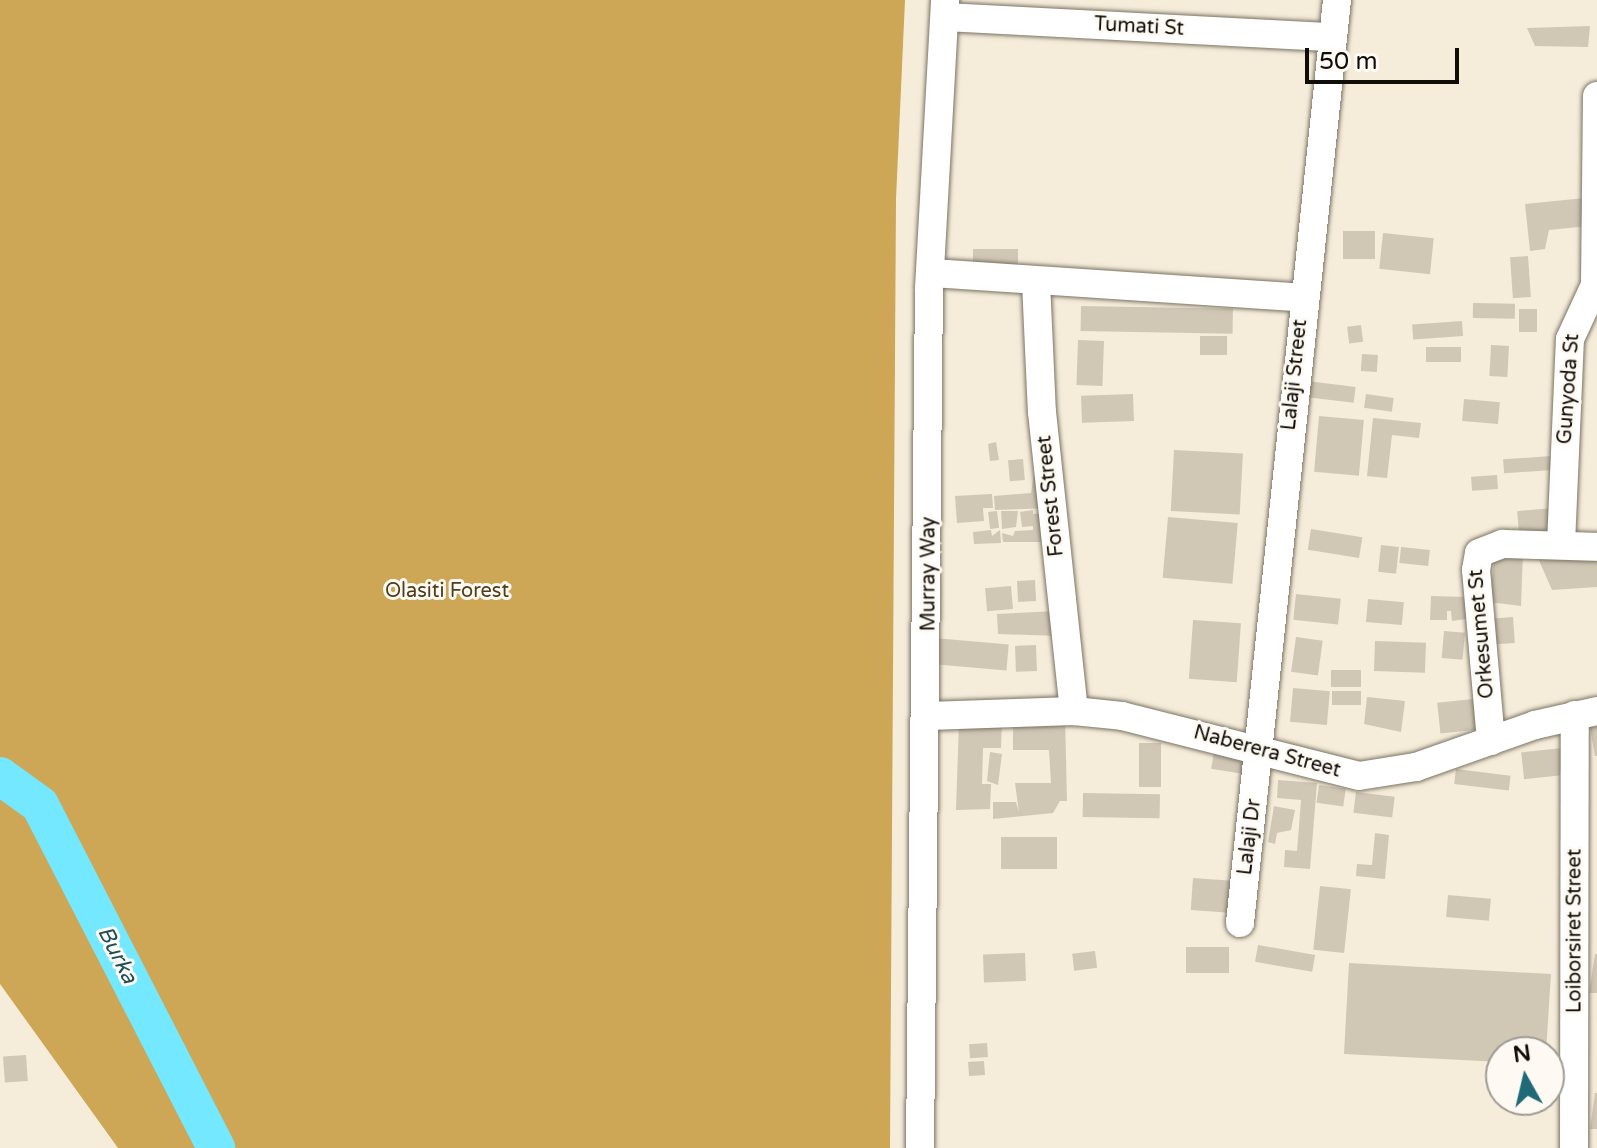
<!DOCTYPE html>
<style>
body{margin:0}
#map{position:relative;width:1597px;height:1148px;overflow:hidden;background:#f6ecda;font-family:"Varela Round",sans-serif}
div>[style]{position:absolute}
.forest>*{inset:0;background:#cda656}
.river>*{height:38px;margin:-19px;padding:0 19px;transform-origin:19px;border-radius:19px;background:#74e8fe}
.building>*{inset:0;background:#d0c7b5;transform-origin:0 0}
.roads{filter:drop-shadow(0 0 2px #7b7363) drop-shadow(0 0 2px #7b7363)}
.minor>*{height:28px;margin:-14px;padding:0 14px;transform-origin:14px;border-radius:14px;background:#fff}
span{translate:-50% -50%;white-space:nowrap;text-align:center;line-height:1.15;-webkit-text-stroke:6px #fefaf3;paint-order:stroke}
.street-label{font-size:20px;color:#100c07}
.park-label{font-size:20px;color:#4e3d1b}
.water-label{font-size:22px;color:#1e505a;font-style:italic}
.north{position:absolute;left:1485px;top:1036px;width:80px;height:80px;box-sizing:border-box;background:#fefaf3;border:2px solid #9f9b95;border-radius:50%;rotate:352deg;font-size:22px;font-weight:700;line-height:32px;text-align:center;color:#100c07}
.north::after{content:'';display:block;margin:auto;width:28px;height:36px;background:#206976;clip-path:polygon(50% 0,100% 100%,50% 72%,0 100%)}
.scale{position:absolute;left:1305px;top:48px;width:154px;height:36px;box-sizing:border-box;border:4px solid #100c07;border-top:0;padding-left:10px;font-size:24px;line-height:28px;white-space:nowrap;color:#100c07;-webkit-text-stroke:6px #fefaf3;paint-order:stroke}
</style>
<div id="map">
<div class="forest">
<i style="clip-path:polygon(0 0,905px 0,896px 199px,890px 1148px,118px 1148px,0 984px)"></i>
</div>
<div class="river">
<i style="left:0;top:776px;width:49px;rotate:35.9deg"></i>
<i style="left:40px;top:805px;width:386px;rotate:62.8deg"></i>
</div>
<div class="building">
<i style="clip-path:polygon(1590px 26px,1588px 47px,1535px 46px,1527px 28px)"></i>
<i style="clip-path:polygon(1585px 198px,1588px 226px,1549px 230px,1545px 249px,1530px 251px,1525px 204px)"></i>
<i style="left:1343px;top:231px;width:32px;height:28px"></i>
<i style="left:1383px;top:233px;width:51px;height:36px;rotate:6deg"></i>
<i style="left:973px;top:249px;width:45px;height:17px"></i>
<i style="left:1528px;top:256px;width:41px;height:18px;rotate:86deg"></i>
<i style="left:1473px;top:303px;width:42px;height:15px;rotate:1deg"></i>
<i style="left:1081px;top:306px;width:152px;height:25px;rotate:1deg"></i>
<i style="left:1519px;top:309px;width:18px;height:23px"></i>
<i style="left:1462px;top:321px;width:15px;height:50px;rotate:86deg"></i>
<i style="left:1361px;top:325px;width:17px;height:14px;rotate:83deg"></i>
<i style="left:1200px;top:336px;width:27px;height:19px"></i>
<i style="left:1078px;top:340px;width:26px;height:45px;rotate:2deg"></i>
<i style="left:1491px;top:345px;width:18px;height:31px;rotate:3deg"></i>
<i style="left:1461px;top:347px;width:15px;height:35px;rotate:90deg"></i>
<i style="left:1362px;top:354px;width:16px;height:17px;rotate:4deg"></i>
<i style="left:1307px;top:381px;width:49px;height:16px;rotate:7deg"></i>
<i style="left:1133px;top:394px;width:27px;height:52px;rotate:88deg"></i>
<i style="left:1366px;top:394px;width:28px;height:14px;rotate:8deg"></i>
<i style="left:1464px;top:399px;width:36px;height:22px;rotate:5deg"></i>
<i style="left:1319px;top:416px;width:45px;height:56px;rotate:5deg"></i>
<i style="clip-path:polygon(1373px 418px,1421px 423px,1419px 438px,1392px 435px,1387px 478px,1367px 476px)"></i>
<i style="clip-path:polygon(996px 442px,999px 460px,990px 461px,988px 444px)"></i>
<i style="left:1174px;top:450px;width:69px;height:61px;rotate:3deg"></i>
<i style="left:1551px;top:456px;width:14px;height:48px;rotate:86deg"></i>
<i style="left:1023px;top:459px;width:21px;height:15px;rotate:85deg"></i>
<i style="clip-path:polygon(1048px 472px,1051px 508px,995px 510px,994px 496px,1031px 493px,1034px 474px)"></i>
<i style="left:1497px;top:475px;width:14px;height:26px;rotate:86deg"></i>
<i style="clip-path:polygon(992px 494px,993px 508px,983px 508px,984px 521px,957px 523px,955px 496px)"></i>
<i style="left:1553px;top:508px;width:25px;height:36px;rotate:85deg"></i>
<i style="clip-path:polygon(1033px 510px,1033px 514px,1048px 513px,1052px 542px,1003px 542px,1002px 533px,1013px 536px,1015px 531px,1033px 530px,1033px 526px,1022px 527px,1020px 512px)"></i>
<i style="left:997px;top:511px;width:17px;height:9px;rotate:83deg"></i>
<i style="clip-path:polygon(1001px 511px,1018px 511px,1016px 527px,1002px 529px)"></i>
<i style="left:1168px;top:517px;width:70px;height:61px;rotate:5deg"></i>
<i style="left:1311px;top:529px;width:52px;height:21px;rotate:9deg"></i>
<i style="clip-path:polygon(991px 530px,992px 536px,1000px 530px,1001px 543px,974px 544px,973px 532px)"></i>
<i style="left:1381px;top:545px;width:18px;height:27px;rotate:6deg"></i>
<i style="left:1401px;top:547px;width:29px;height:16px;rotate:6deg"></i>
<i style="clip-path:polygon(1534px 549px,1597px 552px,1597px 587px,1552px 590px)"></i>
<i style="clip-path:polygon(1523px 553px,1521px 606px,1489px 602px,1495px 555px)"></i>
<i style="left:1035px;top:580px;width:21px;height:18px;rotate:87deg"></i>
<i style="left:1011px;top:586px;width:23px;height:26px;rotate:85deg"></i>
<i style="left:1296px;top:594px;width:45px;height:26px;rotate:6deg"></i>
<i style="clip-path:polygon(1431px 596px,1466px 597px,1466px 619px,1452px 621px,1451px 611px,1447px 611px,1447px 620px,1430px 620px)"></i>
<i style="left:1368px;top:599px;width:36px;height:23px;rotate:5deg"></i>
<i style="clip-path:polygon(1056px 611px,1058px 636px,998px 634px,997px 614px)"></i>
<i style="left:1513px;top:617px;width:26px;height:20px;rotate:86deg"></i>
<i style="left:1193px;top:620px;width:48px;height:59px;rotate:4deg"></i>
<i style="left:1444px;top:631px;width:21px;height:27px;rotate:5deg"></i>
<i style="left:1296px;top:637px;width:27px;height:35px;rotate:8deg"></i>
<i style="left:934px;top:638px;width:75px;height:26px;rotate:5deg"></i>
<i style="left:1375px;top:641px;width:51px;height:30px;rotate:2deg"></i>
<i style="left:1036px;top:645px;width:26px;height:21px;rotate:88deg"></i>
<i style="left:1331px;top:670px;width:30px;height:17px"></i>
<i style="left:1293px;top:688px;width:37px;height:34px;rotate:5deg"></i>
<i style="left:1332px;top:691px;width:29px;height:14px"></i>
<i style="clip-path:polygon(1367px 697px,1405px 701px,1401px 732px,1364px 724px)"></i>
<i style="left:1473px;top:699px;width:31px;height:36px;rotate:84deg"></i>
<i style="clip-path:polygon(1065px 716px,1067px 801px,1060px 801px,1053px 813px,993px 819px,993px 802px,1016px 802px,1019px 812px,1015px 783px,1051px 783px,1049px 750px,1013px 750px,1013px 720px)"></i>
<i style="clip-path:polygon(959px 721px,1002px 722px,1001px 748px,983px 748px,982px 784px,991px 784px,990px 809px,956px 810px)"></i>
<i style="clip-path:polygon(1590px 727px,1597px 727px,1597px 756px,1595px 756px)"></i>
<i style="left:1139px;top:743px;width:22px;height:44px"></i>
<i style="left:1563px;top:748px;width:27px;height:42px;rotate:84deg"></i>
<i style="left:1214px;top:751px;width:31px;height:18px;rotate:9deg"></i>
<i style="clip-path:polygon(990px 752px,1002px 754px,998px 785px,987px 781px)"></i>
<i style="left:1456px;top:769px;width:55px;height:15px;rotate:7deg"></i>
<i style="clip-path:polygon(1278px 780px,1317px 783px,1310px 869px,1284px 867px,1285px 850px,1297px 851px,1301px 800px,1277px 798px)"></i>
<i style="left:1319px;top:785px;width:27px;height:18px;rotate:8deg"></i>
<i style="left:1356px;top:792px;width:39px;height:21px;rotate:7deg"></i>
<i style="left:1083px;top:793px;width:77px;height:24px;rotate:1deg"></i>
<i style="clip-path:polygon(1274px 806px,1295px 810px,1291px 830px,1277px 833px,1275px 844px,1268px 842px)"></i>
<i style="clip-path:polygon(1375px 833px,1389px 835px,1385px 879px,1356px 876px,1357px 864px,1372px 865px)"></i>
<i style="left:1001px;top:837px;width:56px;height:32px"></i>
<i style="left:1193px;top:878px;width:39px;height:32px;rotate:4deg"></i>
<i style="left:1320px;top:886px;width:31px;height:64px;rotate:6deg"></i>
<i style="left:1448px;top:895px;width:43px;height:22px;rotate:5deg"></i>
<i style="left:1258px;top:945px;width:58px;height:17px;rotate:10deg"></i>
<i style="left:1186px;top:947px;width:43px;height:26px"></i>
<i style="left:1095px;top:951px;width:17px;height:23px;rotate:83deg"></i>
<i style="left:1025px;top:953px;width:28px;height:42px;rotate:88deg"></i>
<i style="clip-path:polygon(1595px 954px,1597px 954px,1597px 993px,1589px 993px)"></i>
<i style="clip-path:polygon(1349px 963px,1551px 974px,1546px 1052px,1501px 1052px,1501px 1062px,1344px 1054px)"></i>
<i style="left:987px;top:1043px;width:14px;height:18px;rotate:86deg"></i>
<i style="left:26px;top:1055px;width:26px;height:23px;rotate:86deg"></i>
<i style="left:984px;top:1061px;width:14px;height:16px;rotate:86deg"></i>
<i style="clip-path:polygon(1595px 1093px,1597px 1093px,1597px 1129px,1590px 1129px)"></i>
</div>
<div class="roads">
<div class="minor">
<i style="left:945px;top:17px;width:388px;rotate:3deg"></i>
<i style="left:931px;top:273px;width:373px;rotate:3.8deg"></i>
<i style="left:1036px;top:282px;width:130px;rotate:87.4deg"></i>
<i style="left:1042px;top:412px;width:301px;rotate:83.9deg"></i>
<i style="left:1561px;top:544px;width:205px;rotate:-87.5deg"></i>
<i style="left:1570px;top:339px;width:60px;rotate:-65.2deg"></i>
<i style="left:1595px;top:285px;width:189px;rotate:-89.4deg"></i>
<i style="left:928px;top:716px;width:146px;rotate:-2deg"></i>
<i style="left:1074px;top:711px;width:48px;rotate:5.9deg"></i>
<i style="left:1122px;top:716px;width:244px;rotate:14.2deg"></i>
<i style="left:1359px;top:776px;width:58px;rotate:-9deg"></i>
<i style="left:1416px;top:767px;width:126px;rotate:-19.4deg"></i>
<i style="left:1535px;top:725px;width:64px;rotate:-12.7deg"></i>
<i style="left:1491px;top:741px;width:172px;rotate:-95deg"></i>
<i style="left:1476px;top:570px;width:17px;rotate:-80deg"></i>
<i style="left:1479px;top:553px;width:26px;rotate:-21deg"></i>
<i style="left:1503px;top:544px;width:94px;rotate:1.8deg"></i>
<i style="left:1240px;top:923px;width:928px;rotate:-84deg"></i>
<i style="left:920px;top:1148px;width:860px;rotate:-89.4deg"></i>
<i style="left:929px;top:288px;width:288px;rotate:-86.8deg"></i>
<i style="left:1574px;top:1148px;width:433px;rotate:-89.9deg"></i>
</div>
</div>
<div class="street-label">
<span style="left:1139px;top:27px;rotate:3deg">Tumati St</span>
<span style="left:1295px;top:375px;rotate:-84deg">Lalaji Street</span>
<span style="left:1569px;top:389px;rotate:-86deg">Gunyoda St</span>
<span style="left:1051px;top:496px;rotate:-96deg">Forest Street</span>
<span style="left:929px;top:574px;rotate:-90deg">Murray Way</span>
<span style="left:1482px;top:634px;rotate:-95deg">Orkesumet St</span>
<span style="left:1267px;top:752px;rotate:15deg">Naberera Street</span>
<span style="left:1250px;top:837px;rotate:-83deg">Lalaji Dr</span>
<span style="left:1575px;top:931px;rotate:-90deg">Loiborsiret Street</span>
</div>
<div class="park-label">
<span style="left:447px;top:591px">Olasiti Forest</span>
</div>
<div class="water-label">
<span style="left:117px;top:955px;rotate:63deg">Burka</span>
</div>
<div class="north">N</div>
<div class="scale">50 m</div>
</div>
